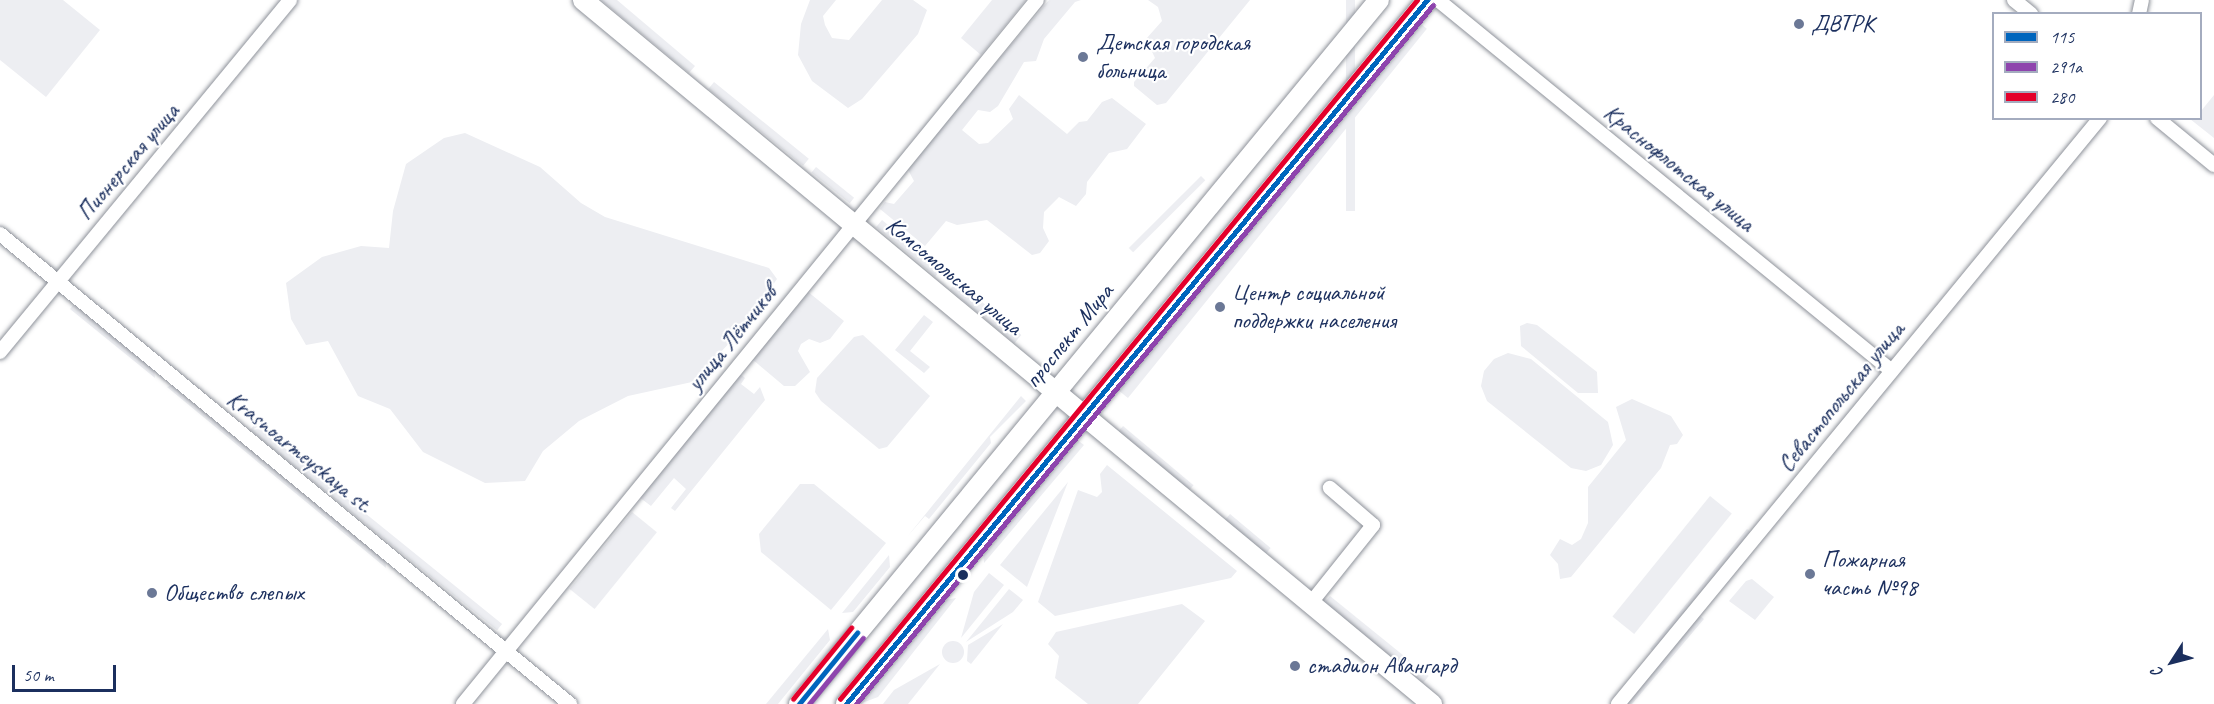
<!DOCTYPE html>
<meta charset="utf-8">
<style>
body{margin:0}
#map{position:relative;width:2214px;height:704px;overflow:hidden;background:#fff;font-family:Caveat,sans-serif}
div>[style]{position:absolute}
.green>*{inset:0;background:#edeef2;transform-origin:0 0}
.round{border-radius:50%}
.roads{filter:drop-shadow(0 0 2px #8e929a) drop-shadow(0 0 2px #8e929a)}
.street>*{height:14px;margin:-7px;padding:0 7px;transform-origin:7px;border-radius:7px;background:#fff}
.secondary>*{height:20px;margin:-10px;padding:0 10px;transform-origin:10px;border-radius:10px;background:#fff}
.bus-1>*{height:4.5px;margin:-2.25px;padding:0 2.25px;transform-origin:2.25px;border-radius:2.25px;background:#0065bd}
.bus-2>*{height:4.5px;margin:-2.25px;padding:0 2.25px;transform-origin:2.25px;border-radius:2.25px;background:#8e44ad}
.bus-3>*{height:4.5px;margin:-2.25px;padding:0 2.25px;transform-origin:2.25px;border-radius:2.25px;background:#e4002b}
.dots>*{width:16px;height:16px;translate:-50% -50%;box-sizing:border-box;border:3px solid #fff;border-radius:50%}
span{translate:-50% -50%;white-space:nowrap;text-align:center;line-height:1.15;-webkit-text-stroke:4.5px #fff;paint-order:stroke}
.poi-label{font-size:24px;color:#1b2f5e}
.left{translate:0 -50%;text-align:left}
.street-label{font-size:24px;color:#1b2f5e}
.legend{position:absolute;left:1992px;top:12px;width:210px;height:108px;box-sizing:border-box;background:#fff;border:2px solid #a4acbf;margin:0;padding:8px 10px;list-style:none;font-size:18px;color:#1b2f5e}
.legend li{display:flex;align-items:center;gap:12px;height:30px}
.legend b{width:30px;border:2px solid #a4acbf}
.north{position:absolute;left:2142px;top:632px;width:60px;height:60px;-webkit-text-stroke:4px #fff;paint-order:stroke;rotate:234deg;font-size:16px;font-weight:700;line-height:24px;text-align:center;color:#1b2f5e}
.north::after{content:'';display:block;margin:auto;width:21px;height:27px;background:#1b2f5e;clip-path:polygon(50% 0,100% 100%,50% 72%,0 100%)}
.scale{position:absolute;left:12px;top:665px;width:104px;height:27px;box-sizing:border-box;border:3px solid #1b2f5e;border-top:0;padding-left:8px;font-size:18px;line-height:21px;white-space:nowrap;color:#1b2f5e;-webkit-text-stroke:4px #fff;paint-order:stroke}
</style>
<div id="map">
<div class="green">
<i style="clip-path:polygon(0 0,63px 0,100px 30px,46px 97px,0 60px)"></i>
<i style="clip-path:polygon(601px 0,617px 0,695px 66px,689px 73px)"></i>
<i style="clip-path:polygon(810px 0,836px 0,823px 16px,825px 25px,832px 38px,849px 40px,882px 0,913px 0,927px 10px,918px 34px,862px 99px,848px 108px,812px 81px,798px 55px,801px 24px)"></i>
<i style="clip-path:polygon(992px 0,1026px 0,981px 55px,961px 38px)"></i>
<i style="clip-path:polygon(1049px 0,1081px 0,1075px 2px,1044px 39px,1036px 61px,1024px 62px,998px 106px,990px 112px,978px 110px,962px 130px,979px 144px,988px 143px,1013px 119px,1009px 109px,1019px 95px,1067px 134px,1079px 122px,1087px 121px,1102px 102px,1112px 98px,1146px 124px,1127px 149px,1109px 153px,1087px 182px,1086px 194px,1076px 206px,1059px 197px,1044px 212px,1043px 228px,1049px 241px,1040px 253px,1032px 255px,987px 220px,957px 225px,946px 221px,925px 246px,880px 209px,885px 202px,894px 204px,914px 181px,907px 168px)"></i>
<i style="clip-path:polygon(1148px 0,1250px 0,1166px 103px,1157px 105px,1134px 86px,1134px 82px,1155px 58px,1146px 39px,1162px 21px,1158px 7px)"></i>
<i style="left:1346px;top:0;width:9px;height:211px"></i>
<i style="left:1416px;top:20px;width:14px;height:475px;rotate:39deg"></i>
<i style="left:714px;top:82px;width:122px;height:9px;rotate:39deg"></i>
<i style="clip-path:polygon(2214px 95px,2214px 138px,2190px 119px,2200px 118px,2201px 111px)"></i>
<i style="clip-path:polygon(465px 133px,540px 167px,581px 203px,605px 217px,769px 268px,777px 279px,738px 334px,692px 382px,628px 396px,579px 421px,543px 451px,525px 481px,485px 483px,423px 452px,390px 409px,358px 396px,328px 341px,306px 345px,291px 319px,286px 283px,322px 257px,361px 246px,389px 248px,393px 211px,406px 164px,444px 138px)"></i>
<i style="left:816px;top:167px;width:49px;height:7px;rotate:39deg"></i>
<i style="left:1201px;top:176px;width:6px;height:102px;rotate:45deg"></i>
<i style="left:882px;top:220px;width:77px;height:9px;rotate:40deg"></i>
<i style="left:957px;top:281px;width:84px;height:11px;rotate:40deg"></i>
<i style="clip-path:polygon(807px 291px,844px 321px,830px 339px,820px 343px,809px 339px,801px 344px,798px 351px,810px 372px,795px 386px,784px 386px,752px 359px)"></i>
<i style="clip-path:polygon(75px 303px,154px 369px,155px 378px,70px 309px)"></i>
<i style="clip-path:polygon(924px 315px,933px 322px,910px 351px,930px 367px,924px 373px,895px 350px)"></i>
<i style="clip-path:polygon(1527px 323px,1537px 325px,1597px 372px,1598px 393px,1578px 393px,1521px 346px,1520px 326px)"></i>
<i style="clip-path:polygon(863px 335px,930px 396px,887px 447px,879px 449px,821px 401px,815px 392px,817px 378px,854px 337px)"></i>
<i style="clip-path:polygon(1508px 353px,1531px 359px,1608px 422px,1613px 445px,1601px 465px,1586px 471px,1571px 468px,1487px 401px,1481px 386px,1484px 371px,1494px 359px)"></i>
<i style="clip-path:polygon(740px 374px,745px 378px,741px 384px,754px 394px,760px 387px,765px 400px,675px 511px,671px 508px,686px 489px,674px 478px,651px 506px,639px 497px)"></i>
<i style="clip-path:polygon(172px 385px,385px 559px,386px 568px,167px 387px)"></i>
<i style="clip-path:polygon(1021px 396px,1026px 401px,990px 437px,991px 443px,929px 519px,925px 516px,907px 537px)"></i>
<i style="clip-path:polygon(1632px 399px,1671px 416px,1683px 435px,1677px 444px,1670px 445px,1661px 468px,1571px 577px,1560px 579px,1558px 564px,1550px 555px,1560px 539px,1572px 545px,1581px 539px,1588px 523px,1588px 487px,1626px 440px,1616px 407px)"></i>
<i style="left:255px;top:424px;width:318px;height:8px;rotate:39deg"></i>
<i style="left:1123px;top:426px;width:92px;height:9px;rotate:40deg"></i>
<i style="clip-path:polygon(1076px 439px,1084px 445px,984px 563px,983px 551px)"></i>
<i style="clip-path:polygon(1107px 465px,1237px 571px,1231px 578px,1055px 616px,1038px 602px,1078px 490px,1097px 497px,1102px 492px,1100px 474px)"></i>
<i style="clip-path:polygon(1068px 482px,1027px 587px,1000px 565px)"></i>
<i style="clip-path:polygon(800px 484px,814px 484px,886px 543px,831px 610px,761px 552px,759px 534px)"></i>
<i style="left:1710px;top:496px;width:28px;height:155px;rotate:39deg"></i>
<i style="left:632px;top:512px;width:32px;height:99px;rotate:39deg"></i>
<i style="left:1230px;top:514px;width:53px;height:10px;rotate:40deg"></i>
<i style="left:1747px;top:529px;width:6px;height:154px;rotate:39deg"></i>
<i style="clip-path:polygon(889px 555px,890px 567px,853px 612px,842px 613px)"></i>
<i style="clip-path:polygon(989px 573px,1004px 585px,961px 638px,974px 592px)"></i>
<i style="clip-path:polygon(1752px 579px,1774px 597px,1755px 620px,1729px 601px,1746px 581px)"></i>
<i style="clip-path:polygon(1009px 589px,1023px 600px,1013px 612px,966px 642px)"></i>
<i style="left:1330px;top:596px;width:127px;height:9px;rotate:39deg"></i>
<i style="clip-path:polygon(956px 598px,878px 697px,859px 704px,945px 600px)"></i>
<i style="clip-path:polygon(1182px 604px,1205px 621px,1138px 704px,1088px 704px,1055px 678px,1059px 656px,1048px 644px,1056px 632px)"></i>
<i style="clip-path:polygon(1696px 613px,1704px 619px,1632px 704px,1621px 704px)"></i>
<i style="clip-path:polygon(1003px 624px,971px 664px,967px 661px,968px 645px)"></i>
<i style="clip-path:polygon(828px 629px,830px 640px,778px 704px,766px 704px)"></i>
<i class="round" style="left:942px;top:641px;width:22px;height:22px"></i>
<i style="clip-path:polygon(940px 664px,908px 704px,883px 704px,894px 690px)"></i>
</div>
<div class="roads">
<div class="street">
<i style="left:1438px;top:0;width:586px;rotate:39.26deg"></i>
<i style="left:2014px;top:0;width:22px;rotate:39deg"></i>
<i style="left:2139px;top:14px;width:14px;rotate:-78deg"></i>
<i style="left:2157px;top:118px;width:74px;rotate:39.5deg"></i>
<i style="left:0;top:234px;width:739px;rotate:39.51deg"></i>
<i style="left:0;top:352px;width:456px;rotate:-50.5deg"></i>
<i style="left:1310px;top:604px;width:101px;rotate:-51.4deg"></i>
<i style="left:1373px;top:525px;width:57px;rotate:-139.3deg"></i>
<i style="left:463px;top:704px;width:908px;rotate:-50.81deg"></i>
<i style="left:1618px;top:704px;width:759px;rotate:-50.56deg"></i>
</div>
<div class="secondary">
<i style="left:583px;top:0;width:1103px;rotate:39.67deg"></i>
<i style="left:799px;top:704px;width:912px;rotate:-50.52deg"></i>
<i style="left:846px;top:704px;width:913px;rotate:-50.47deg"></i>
</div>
</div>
<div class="bus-1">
<i style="left:799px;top:704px;width:92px;rotate:-50.8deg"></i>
<i style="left:846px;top:704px;width:913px;rotate:-50.47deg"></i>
</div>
<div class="bus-2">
<i style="left:809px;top:704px;width:85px;rotate:-50.7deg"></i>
<i style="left:856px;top:704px;width:906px;rotate:-50.46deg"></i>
</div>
<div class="bus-3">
<i style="left:793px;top:699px;width:92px;rotate:-50.8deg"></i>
<i style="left:840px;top:699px;width:906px;rotate:-50.46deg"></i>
</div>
<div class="dots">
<i style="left:1799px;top:24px;background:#6b7896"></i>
<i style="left:1083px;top:57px;background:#6b7896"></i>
<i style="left:1220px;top:307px;background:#6b7896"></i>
<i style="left:1810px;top:574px;background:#6b7896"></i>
<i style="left:963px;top:575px;background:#1b2f5e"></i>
<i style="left:152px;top:593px;background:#6b7896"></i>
<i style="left:1295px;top:666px;background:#6b7896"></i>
</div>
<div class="poi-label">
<span class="left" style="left:1811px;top:24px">ДВТРК</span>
<span class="left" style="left:1096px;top:57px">Детская городская<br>больница</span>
<span class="left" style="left:1232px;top:307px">Центр социальной<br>поддержки населения</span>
<span class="left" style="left:1822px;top:574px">Пожарная<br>часть №98</span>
<span class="left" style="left:164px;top:593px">Общество слепых</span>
<span class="left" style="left:1307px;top:666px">стадион Авангард</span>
</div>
<div class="street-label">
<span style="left:128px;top:162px;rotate:-50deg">Пионерская улица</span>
<span style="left:1679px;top:168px;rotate:39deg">Краснофлотская улица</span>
<span style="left:954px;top:276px;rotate:40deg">Комсомольская улица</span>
<span style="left:1069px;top:336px;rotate:-51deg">проспект Мира</span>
<span style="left:732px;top:338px;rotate:-51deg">улица Лётчиков</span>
<span style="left:1841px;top:397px;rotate:-51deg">Севастопольская улица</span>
<span style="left:300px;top:452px;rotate:39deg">Krasnoarmeyskaya st.</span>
</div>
<ul class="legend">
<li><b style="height:8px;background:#0065bd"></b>115</li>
<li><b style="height:8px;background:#8e44ad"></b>291а</li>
<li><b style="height:8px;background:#e4002b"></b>280</li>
</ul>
<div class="north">С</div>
<div class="scale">50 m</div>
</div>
